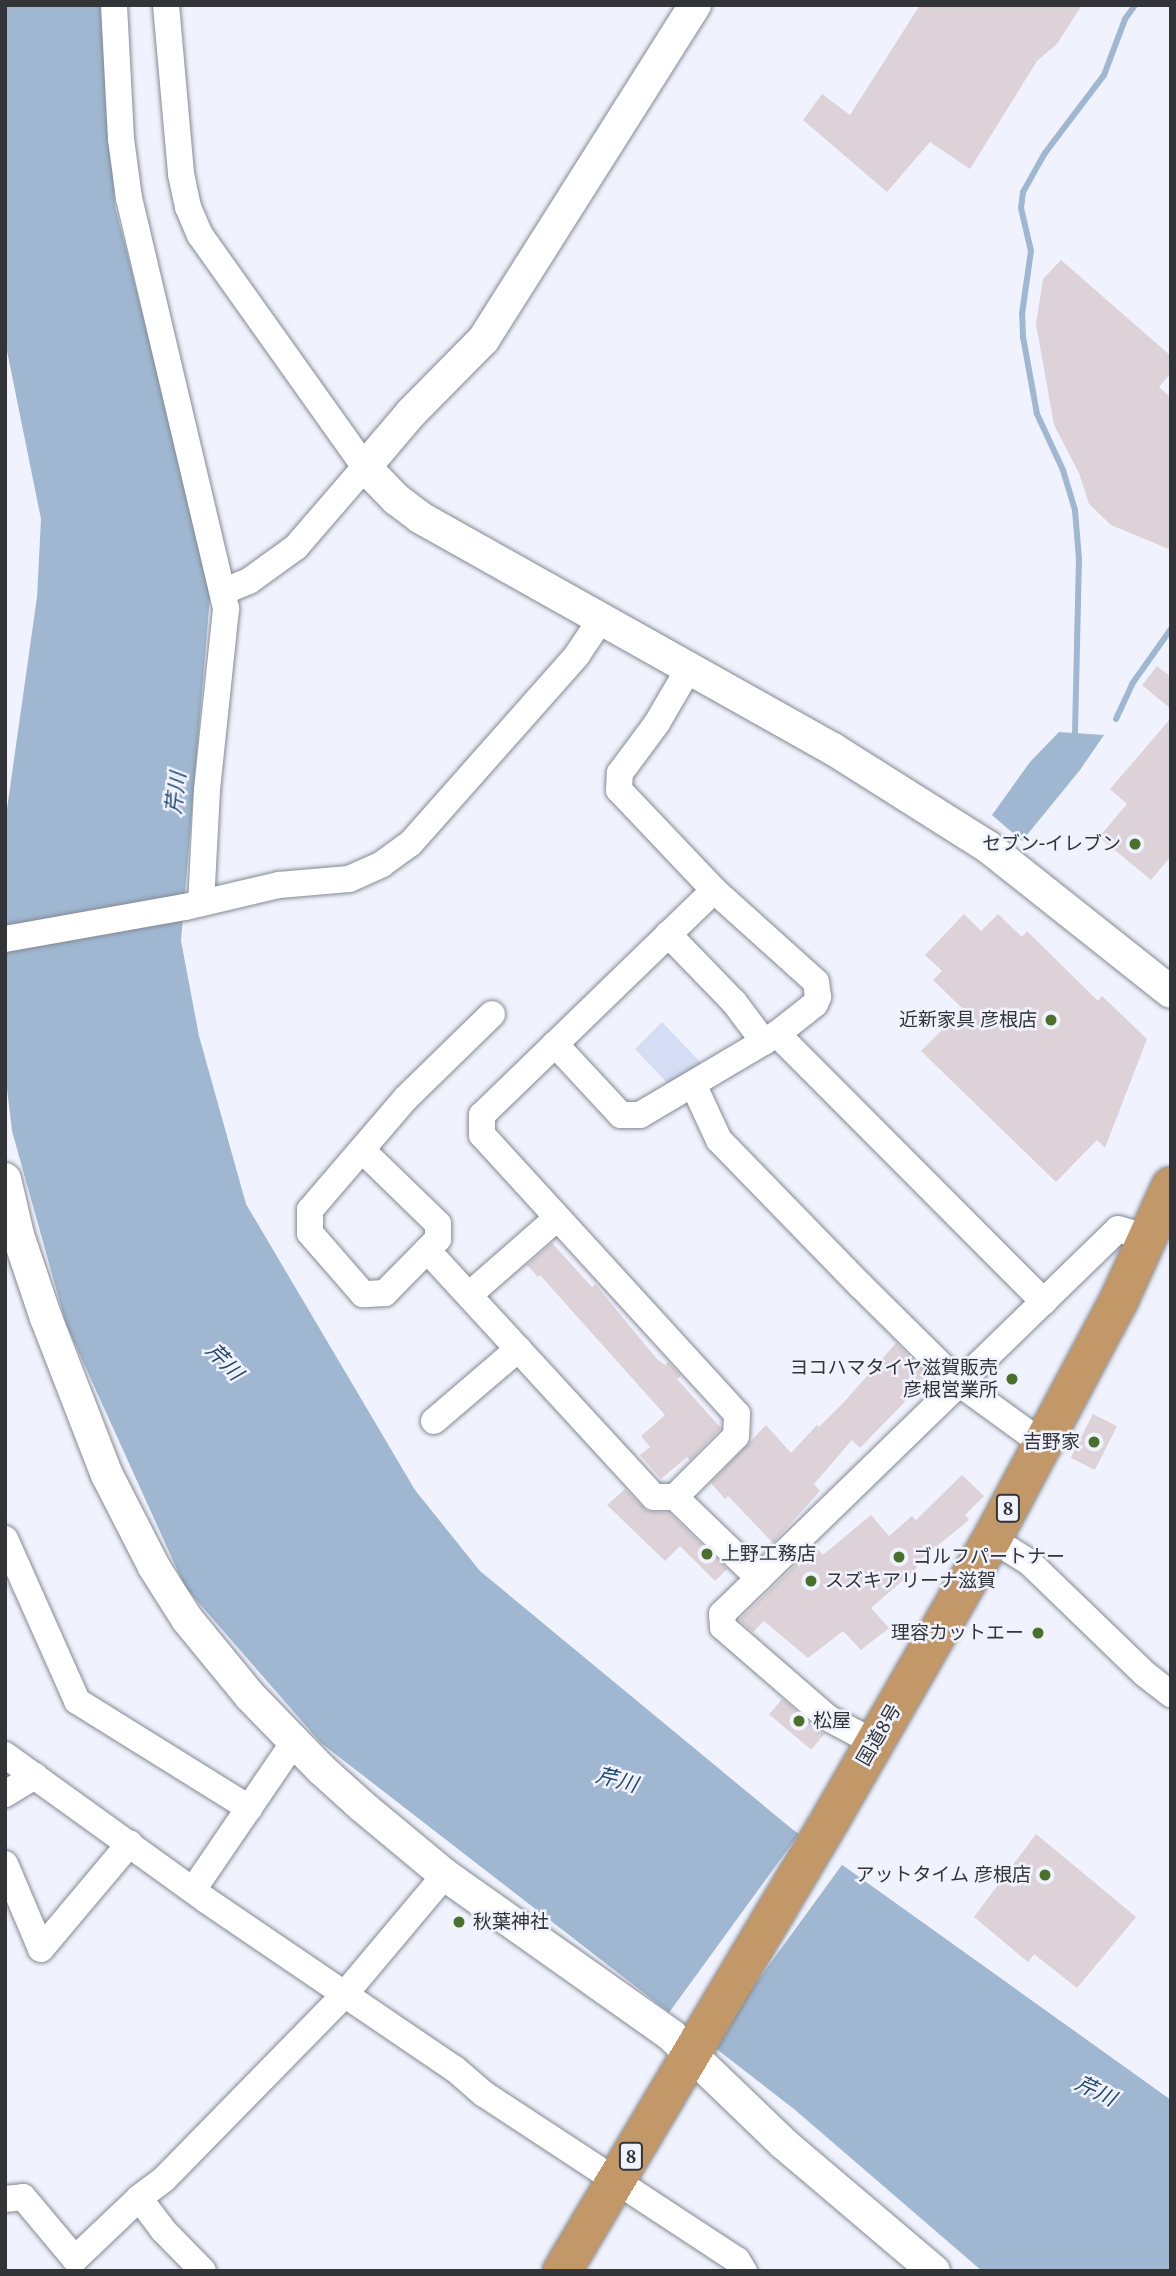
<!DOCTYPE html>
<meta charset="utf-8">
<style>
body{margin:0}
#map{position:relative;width:1176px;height:2276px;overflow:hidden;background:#f0f3fd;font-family:"Noto Serif","Noto Sans JP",serif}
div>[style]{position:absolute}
.green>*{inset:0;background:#d5ddf4}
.water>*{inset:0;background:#9fb7d1}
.pier>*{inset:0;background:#f0f3fd;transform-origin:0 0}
.stream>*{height:6px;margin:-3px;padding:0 3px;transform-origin:3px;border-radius:3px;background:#9fb7d1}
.building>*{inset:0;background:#ddd2d7;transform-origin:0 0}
.roads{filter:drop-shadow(0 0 2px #858992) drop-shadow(0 0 2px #858992)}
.minor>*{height:26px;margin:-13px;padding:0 13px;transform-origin:13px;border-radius:13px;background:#fff}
.tertiary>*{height:32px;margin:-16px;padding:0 16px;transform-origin:16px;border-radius:16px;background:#fff}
.trunk>*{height:38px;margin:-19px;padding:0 19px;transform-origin:19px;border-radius:19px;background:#c29868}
.dots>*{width:19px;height:19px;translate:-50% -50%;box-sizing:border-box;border:4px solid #f0f3fd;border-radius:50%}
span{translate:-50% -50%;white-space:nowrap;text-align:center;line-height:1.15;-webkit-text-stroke:5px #f0f3fd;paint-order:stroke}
.shield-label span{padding:2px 5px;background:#f0f3fd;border:2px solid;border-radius:5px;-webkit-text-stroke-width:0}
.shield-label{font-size:18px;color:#333438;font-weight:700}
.poi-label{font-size:19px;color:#333438}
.right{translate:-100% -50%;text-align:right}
.left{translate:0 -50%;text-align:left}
.street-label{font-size:19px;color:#333438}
.water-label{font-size:21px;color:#22466b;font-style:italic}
.frame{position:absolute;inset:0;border:7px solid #333438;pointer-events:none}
</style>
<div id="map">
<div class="green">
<i style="clip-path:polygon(662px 1022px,704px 1066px,670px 1086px,635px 1049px)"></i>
</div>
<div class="water">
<i style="clip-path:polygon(5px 5px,103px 5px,115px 206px,170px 420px,210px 597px,181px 941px,199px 1036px,246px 1204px,415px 1490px,480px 1571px,792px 1829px,1171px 2100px,1171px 2271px,982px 2271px,794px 2109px,321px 1743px,185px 1587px,66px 1324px,12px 1131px,5px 1072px,5px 823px,37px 597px,41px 519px,5px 341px)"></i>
<i style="clip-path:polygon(1059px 732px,1104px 735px,1080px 770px,1022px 841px,992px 815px,1030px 762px)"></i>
</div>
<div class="pier">
<i style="left:801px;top:1831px;width:53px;height:230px;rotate:36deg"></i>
</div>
<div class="stream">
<i style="left:1116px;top:719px;width:38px;rotate:-65deg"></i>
<i style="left:1132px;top:684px;width:67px;rotate:-54.7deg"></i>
<i style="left:1075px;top:733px;width:174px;rotate:-88.7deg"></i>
<i style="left:1079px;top:559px;width:49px;rotate:-94.7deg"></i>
<i style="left:1075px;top:510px;width:42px;rotate:-106.7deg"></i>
<i style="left:1063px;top:470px;width:62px;rotate:-114.9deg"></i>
<i style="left:1037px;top:414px;width:78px;rotate:-100.3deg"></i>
<i style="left:1023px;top:337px;width:23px;rotate:-92deg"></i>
<i style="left:1022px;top:314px;width:64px;rotate:-81.9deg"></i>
<i style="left:1031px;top:251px;width:44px;rotate:-103.1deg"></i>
<i style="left:1021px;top:208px;width:16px;rotate:-83deg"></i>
<i style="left:1023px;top:192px;width:45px;rotate:-60.6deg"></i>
<i style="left:1045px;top:153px;width:98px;rotate:-52.9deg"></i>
<i style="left:1104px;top:75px;width:60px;rotate:-69.4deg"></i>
<i style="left:1125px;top:19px;width:17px;rotate:-54deg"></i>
</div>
<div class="building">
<i style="clip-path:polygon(920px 5px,1082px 5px,1057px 44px,1037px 61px,970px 169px,930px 142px,887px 192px,803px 120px,822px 94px,850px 115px)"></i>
<i style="clip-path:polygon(1061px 260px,1171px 356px,1171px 373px,1159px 387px,1171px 398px,1171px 550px,1111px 525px,1089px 504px,1079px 473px,1054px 425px,1036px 324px,1043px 279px)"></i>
<i style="clip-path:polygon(1157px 666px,1171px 677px,1171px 709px,1142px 685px)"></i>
<i style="clip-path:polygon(1171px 718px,1171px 856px,1151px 880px,1099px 837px,1127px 804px,1110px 789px)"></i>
<i style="clip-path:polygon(964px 914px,981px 931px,998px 914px,1022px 937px,1027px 931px,1098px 1001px,1102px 996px,1147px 1039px,1105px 1148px,1097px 1140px,1056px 1182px,921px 1051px,963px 1009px,933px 980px,942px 971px,925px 955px)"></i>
<i style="clip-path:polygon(552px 1243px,592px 1287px,595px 1284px,657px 1359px,665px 1365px,668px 1362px,681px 1376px,677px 1379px,721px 1428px,690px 1460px,687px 1457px,661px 1479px,640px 1455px,650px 1447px,641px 1436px,665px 1415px,540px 1275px,538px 1277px,527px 1265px)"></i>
<i style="clip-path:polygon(896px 1343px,930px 1376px,860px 1448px,852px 1440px,814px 1484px,820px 1491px,773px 1543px,728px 1496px,725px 1499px,711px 1483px,766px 1425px,791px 1453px,817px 1425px,819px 1427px,844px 1402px)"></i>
<i style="left:1093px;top:1414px;width:27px;height:49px;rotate:27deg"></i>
<i style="clip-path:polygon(962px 1475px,984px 1496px,965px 1515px,969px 1520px,915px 1564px,917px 1568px,871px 1608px,889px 1628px,861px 1650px,843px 1631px,808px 1658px,764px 1621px,753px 1632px,739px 1620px,815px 1546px,823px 1555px,871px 1515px,889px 1536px,912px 1516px,916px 1520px)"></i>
<i style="clip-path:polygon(625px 1489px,647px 1511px,669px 1513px,727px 1569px,715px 1581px,680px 1546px,665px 1561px,607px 1505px)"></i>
<i style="left:782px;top:1699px;width:55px;height:20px;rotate:40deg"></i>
<i style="clip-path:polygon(1036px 1834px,1136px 1917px,1077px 1988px,1034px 1954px,1028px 1962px,974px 1917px)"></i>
</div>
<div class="roads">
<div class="minor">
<i style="left:114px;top:5px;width:134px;rotate:87deg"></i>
<i style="left:121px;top:139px;width:60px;rotate:82.3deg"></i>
<i style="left:129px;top:198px;width:422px;rotate:76.7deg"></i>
<i style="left:226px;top:609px;width:182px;rotate:96deg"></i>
<i style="left:207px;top:790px;width:113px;rotate:93deg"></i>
<i style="left:166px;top:5px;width:170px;rotate:84.9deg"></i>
<i style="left:181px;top:174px;width:34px;rotate:78deg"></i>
<i style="left:188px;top:207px;width:30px;rotate:67deg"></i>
<i style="left:200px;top:235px;width:285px;rotate:54.6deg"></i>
<i style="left:365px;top:467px;width:106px;rotate:130.8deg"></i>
<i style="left:296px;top:547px;width:58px;rotate:144.1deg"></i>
<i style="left:249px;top:581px;width:27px;rotate:158deg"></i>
<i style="left:668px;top:934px;width:95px;rotate:45.9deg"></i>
<i style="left:734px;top:1002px;width:50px;rotate:53.1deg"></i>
<i style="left:5px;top:939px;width:183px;rotate:-10.1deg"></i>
<i style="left:185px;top:907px;width:97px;rotate:-13.2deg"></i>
<i style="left:279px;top:885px;width:70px;rotate:-4.9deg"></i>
<i style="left:349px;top:879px;width:36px;rotate:-24deg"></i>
<i style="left:382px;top:864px;width:34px;rotate:-36deg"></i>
<i style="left:410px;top:844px;width:252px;rotate:-48.5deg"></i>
<i style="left:577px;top:655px;width:43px;rotate:-56.3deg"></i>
<i style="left:777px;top:1034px;width:378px;rotate:45.1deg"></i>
<i style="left:555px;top:1044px;width:97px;rotate:47.1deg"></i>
<i style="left:621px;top:1115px;width:19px"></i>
<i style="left:640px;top:1115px;width:159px;rotate:-30.6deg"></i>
<i style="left:777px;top:1034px;width:48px;rotate:-38.3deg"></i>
<i style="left:815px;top:1004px;width:8px;rotate:-67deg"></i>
<i style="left:818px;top:997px;width:15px;rotate:-98deg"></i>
<i style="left:816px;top:982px;width:137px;rotate:-138deg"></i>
<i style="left:714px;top:890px;width:138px;rotate:-133.5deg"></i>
<i style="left:619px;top:790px;width:17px;rotate:-87deg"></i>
<i style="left:620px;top:773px;width:62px;rotate:-53.5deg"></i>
<i style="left:657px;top:723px;width:64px;rotate:-59.8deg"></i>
<i style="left:693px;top:1084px;width:62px;rotate:65.1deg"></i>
<i style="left:719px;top:1140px;width:204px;rotate:45.8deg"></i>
<i style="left:861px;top:1286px;width:138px;rotate:44.7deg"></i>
<i style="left:959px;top:1383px;width:104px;rotate:36deg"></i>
<i style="left:362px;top:1150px;width:106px;rotate:44.2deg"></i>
<i style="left:438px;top:1224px;width:15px;rotate:90deg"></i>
<i style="left:438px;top:1239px;width:76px;rotate:134.5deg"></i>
<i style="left:385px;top:1293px;width:22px;rotate:177deg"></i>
<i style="left:363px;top:1294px;width:81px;rotate:-131deg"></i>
<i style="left:310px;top:1233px;width:23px;rotate:-90deg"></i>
<i style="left:310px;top:1210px;width:148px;rotate:-49.4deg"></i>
<i style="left:406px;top:1098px;width:120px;rotate:-44.3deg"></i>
<i style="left:427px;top:1250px;width:335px;rotate:47.4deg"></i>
<i style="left:654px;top:1497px;width:21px"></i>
<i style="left:675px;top:1497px;width:117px;rotate:44deg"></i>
<i style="left:469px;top:1295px;width:117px;rotate:-41.2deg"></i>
<i style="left:434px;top:1421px;width:111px;rotate:-40.6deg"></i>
<i style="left:675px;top:1497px;width:86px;rotate:-45deg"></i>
<i style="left:736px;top:1436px;width:22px;rotate:-87deg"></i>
<i style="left:737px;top:1414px;width:378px;rotate:-132.4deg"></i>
<i style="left:482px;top:1135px;width:20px;rotate:-90deg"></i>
<i style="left:482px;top:1115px;width:323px;rotate:-44.1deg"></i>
<i style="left:5px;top:1539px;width:177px;rotate:66deg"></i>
<i style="left:77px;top:1701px;width:203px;rotate:31.9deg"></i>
<i style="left:992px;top:1539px;width:44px;rotate:31.9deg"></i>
<i style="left:1029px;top:1562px;width:161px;rotate:44deg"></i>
<i style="left:1145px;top:1674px;width:33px;rotate:38deg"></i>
<i style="left:875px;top:1743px;width:53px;rotate:-152deg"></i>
<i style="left:828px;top:1718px;width:139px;rotate:-139.1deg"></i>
<i style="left:723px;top:1627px;width:13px;rotate:-94deg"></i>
<i style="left:722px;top:1614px;width:552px;rotate:-44.19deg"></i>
<i style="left:1118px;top:1229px;width:30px;rotate:17deg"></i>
<i style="left:5px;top:1755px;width:248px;rotate:35.8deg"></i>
<i style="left:206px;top:1900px;width:301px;rotate:34.2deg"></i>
<i style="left:455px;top:2069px;width:38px;rotate:41deg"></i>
<i style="left:484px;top:2094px;width:303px;rotate:33.3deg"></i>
<i style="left:737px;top:2260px;width:13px;rotate:58deg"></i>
<i style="left:5px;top:1794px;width:35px;rotate:-31deg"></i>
<i style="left:5px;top:1864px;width:92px;rotate:67deg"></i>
<i style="left:41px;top:1949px;width:138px;rotate:-50deg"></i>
<i style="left:193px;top:1890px;width:179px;rotate:-55.7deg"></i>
<i style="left:139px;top:2198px;width:40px;rotate:53deg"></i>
<i style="left:163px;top:2230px;width:57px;rotate:45.7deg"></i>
<i style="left:5px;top:2199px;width:18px;rotate:-6deg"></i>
<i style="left:23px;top:2197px;width:81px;rotate:50deg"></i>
<i style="left:75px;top:2259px;width:88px;rotate:-43.6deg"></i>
<i style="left:139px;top:2198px;width:31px;rotate:-37deg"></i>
<i style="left:164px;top:2179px;width:259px;rotate:-45.6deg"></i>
<i style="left:345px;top:1994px;width:155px;rotate:-50deg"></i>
</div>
<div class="tertiary">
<i style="left:695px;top:5px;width:396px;rotate:122.3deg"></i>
<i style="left:483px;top:340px;width:103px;rotate:134.6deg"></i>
<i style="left:411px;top:413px;width:71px;rotate:130.4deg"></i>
<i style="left:365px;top:467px;width:45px;rotate:45.9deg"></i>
<i style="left:396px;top:499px;width:31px;rotate:37deg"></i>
<i style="left:421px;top:518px;width:472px;rotate:29.3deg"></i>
<i style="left:833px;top:749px;width:183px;rotate:32.3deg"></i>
<i style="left:988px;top:847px;width:233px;rotate:38.4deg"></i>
<i style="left:5px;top:1179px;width:57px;rotate:76.9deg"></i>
<i style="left:18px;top:1235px;width:88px;rotate:71.4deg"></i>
<i style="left:46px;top:1318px;width:168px;rotate:68.8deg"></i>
<i style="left:107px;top:1475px;width:103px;rotate:62.9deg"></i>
<i style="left:154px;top:1567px;width:62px;rotate:57.6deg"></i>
<i style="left:187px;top:1619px;width:99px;rotate:50.7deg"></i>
<i style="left:250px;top:1696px;width:103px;rotate:45.8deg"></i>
<i style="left:322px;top:1770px;width:55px;rotate:42.1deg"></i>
<i style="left:363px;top:1807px;width:107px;rotate:39.7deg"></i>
<i style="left:445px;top:1875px;width:278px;rotate:35.3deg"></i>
<i style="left:672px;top:2036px;width:154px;rotate:43.9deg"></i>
<i style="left:783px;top:2143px;width:198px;rotate:40.3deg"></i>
</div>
<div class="trunk">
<i style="left:562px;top:2271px;width:522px;rotate:-59.26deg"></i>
<i style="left:829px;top:1822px;width:327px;rotate:-60.1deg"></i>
<i style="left:992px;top:1539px;width:271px;rotate:-62deg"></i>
<i style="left:1119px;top:1300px;width:125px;rotate:-65.5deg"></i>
</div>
</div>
<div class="dots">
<i style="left:1135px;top:844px;background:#4a702b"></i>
<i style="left:1051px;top:1020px;background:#4a702b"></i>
<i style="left:1012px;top:1379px;background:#4a702b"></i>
<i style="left:1094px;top:1442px;background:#4a702b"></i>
<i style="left:707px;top:1554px;background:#4a702b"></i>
<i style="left:899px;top:1557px;background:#4a702b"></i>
<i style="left:811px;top:1581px;background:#4a702b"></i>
<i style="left:1038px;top:1633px;background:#4a702b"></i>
<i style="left:799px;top:1721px;background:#4a702b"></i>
<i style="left:1045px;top:1875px;background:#4a702b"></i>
<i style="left:459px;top:1922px;background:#4a702b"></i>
</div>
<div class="shield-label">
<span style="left:1008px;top:1508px">8</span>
<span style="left:631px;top:2156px">8</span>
</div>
<div class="poi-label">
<span class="right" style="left:1121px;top:844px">セブン-イレブン</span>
<span class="right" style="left:1037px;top:1020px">近新家具 彦根店</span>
<span class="right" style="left:998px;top:1379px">ヨコハマタイヤ滋賀販売<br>彦根営業所</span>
<span class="right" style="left:1080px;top:1442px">吉野家</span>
<span class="left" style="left:721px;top:1554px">上野工務店</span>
<span class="left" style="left:913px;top:1557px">ゴルフパートナー</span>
<span class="left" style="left:825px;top:1581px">スズキアリーナ滋賀</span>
<span class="right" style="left:1024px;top:1633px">理容カットエー</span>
<span class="left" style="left:813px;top:1721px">松屋</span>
<span class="right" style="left:1031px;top:1875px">アットタイム 彦根店</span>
<span class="left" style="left:473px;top:1922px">秋葉神社</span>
</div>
<div class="street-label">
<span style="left:879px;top:1735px;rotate:-60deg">国道8号</span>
</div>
<div class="water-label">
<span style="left:175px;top:793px;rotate:-83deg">芹川</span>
<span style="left:225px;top:1361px;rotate:46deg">芹川</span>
<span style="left:617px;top:1779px;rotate:15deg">芹川</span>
<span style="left:1096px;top:2090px;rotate:26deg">芹川</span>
</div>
<div class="frame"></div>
</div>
